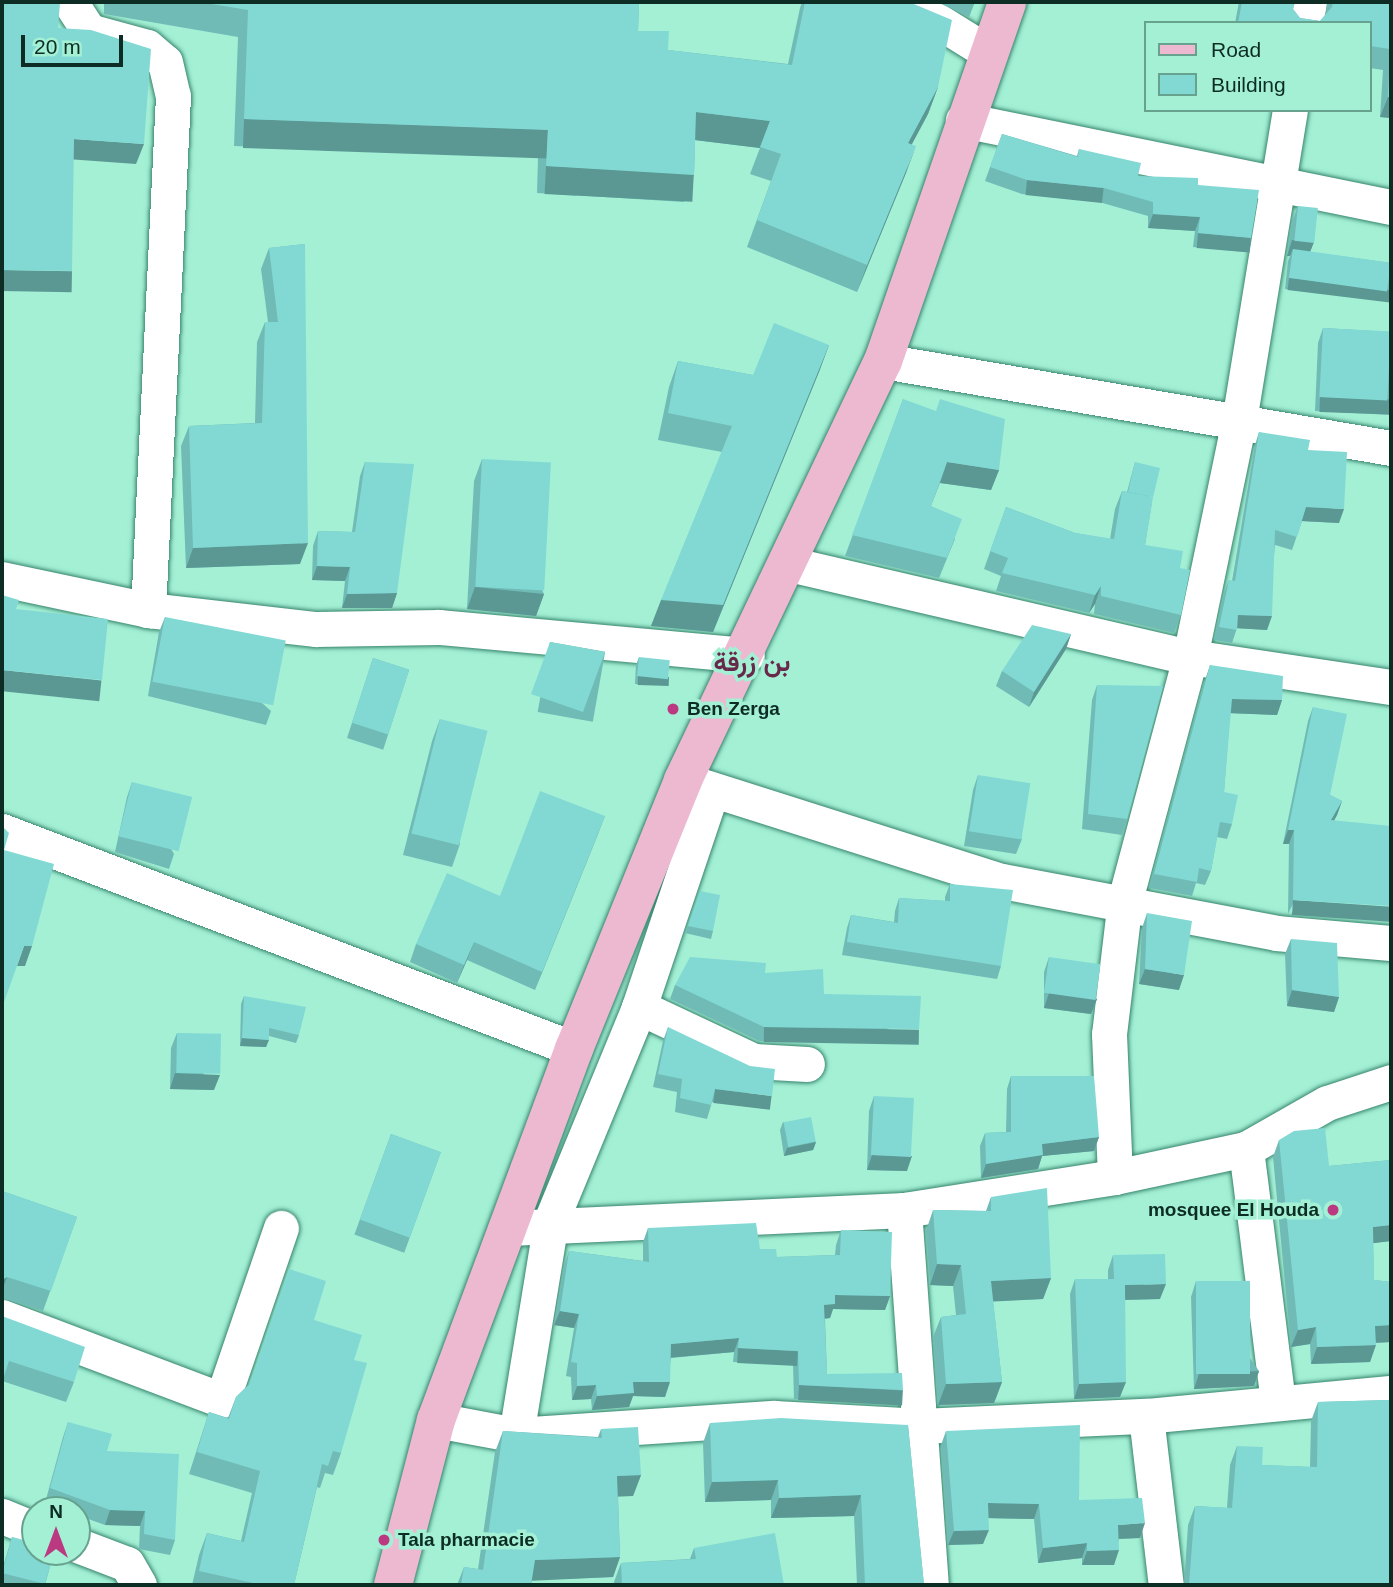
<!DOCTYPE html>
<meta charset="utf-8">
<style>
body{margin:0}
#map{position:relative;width:1393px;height:1587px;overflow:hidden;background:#a3f0d5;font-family:Arial,Vazirmatn,sans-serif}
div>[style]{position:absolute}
.roads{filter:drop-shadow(0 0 2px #37846d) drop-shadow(0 0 2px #37846d)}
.minor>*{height:35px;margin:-17.5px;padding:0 17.5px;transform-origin:17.5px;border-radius:17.5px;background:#fff}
.major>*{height:38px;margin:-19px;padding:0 19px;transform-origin:19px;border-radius:19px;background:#ecb9d1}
.wall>*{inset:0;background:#70bbb6;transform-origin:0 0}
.shaded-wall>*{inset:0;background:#5b9894;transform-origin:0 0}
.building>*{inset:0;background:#82d9d4;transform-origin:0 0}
.dots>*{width:19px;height:19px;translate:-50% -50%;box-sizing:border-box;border:4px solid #a3f0d5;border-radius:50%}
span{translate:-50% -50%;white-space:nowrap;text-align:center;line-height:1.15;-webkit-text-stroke:7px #a3f0d5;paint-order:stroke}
.poi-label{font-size:19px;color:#0d2d24;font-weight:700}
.left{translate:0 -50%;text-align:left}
.right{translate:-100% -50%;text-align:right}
.district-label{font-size:26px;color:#682849;font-weight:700}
.frame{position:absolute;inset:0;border:4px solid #0d2d24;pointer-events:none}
.legend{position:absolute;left:1144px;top:21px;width:228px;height:91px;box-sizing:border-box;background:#a3f0d5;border:2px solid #67a28e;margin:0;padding:9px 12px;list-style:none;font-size:21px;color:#0d2d24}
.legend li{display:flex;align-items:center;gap:14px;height:35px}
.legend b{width:35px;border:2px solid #67a28e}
.north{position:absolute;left:21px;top:1496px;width:70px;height:70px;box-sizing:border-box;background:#a3f0d5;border:2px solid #67a28e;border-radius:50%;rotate:0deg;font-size:19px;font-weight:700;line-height:28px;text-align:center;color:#0d2d24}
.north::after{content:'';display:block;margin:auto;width:24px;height:32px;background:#bb3981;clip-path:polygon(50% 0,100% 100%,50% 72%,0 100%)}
.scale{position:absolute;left:21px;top:35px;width:102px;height:32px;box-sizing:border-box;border:4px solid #0d2d24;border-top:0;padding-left:9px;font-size:21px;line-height:24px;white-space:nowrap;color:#0d2d24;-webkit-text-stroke:5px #a3f0d5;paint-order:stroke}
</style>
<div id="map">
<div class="roads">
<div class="minor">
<i style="left:70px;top:2px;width:35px;rotate:57deg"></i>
<i style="left:89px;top:31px;width:60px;rotate:15.4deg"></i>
<i style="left:147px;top:47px;width:23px;rotate:40deg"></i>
<i style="left:165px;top:62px;width:35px;rotate:77deg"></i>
<i style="left:173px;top:96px;width:515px;rotate:92.78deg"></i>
<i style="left:883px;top:2px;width:52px;rotate:17.7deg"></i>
<i style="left:933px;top:18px;width:62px;rotate:31.9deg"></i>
<i style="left:1305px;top:23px;width:21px;rotate:-79deg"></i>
<i style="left:963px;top:120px;width:437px;rotate:11.5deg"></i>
<i style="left:883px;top:361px;width:515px;rotate:9.72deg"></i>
<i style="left:789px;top:564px;width:412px;rotate:13.1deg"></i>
<i style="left:1190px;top:657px;width:203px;rotate:8.5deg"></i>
<i style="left:2px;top:579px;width:149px;rotate:12deg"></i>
<i style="left:148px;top:610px;width:169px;rotate:6.5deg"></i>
<i style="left:316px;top:629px;width:123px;rotate:-0.9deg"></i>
<i style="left:439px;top:627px;width:309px;rotate:5.2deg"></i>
<i style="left:683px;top:780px;width:335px;rotate:17.6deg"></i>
<i style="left:1002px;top:881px;width:279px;rotate:10.7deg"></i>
<i style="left:1276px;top:933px;width:115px;rotate:5deg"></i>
<i style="left:2px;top:831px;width:612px;rotate:20.86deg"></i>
<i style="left:639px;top:1007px;width:127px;rotate:25.2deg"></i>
<i style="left:754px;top:1061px;width:53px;rotate:3.2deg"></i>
<i style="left:1246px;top:1149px;width:255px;rotate:82.8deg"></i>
<i style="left:1115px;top:1177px;width:143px;rotate:-92.4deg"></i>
<i style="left:1109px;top:1034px;width:135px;rotate:-83.2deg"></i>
<i style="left:1125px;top:900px;width:252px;rotate:-75deg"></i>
<i style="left:1190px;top:657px;width:241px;rotate:-78.3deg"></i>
<i style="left:1239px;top:421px;width:315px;rotate:-80.7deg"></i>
<i style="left:904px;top:1210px;width:376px;rotate:85.9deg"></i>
<i style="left:510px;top:1228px;width:394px;rotate:-2.6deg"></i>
<i style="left:904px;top:1210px;width:214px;rotate:-8.9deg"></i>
<i style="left:1115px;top:1177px;width:134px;rotate:-12.1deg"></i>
<i style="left:1246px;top:1149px;width:93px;rotate:-29.6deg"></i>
<i style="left:1327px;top:1103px;width:67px;rotate:-18.2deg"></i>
<i style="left:2px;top:1317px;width:235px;rotate:20.7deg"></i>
<i style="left:222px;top:1400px;width:182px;rotate:-71.1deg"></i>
<i style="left:1146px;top:1416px;width:170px;rotate:83.3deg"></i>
<i style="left:436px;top:1420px;width:81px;rotate:10.6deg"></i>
<i style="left:516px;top:1435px;width:259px;rotate:-3.8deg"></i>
<i style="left:774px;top:1418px;width:148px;rotate:3.1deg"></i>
<i style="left:922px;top:1426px;width:224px;rotate:-2.6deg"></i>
<i style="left:1146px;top:1416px;width:246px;rotate:-5.4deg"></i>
<i style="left:516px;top:1435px;width:217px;rotate:-80.7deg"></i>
<i style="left:551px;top:1221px;width:231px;rotate:-67.6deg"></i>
<i style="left:639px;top:1007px;width:229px;rotate:-71.4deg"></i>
<i style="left:2px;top:1516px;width:35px;rotate:22deg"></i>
<i style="left:77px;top:1545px;width:53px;rotate:20.8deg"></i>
<i style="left:127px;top:1564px;width:24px;rotate:60deg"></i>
</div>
<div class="major">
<i style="left:393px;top:1585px;width:171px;rotate:-75.4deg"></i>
<i style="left:436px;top:1420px;width:396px;rotate:-69.6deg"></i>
<i style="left:574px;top:1049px;width:290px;rotate:-67.9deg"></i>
<i style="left:683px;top:780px;width:464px;rotate:-64.5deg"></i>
<i style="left:883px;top:361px;width:380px;rotate:-70.9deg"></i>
</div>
</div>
<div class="wall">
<i style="clip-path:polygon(104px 2px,639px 2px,638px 31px,668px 50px,788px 64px,800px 8px,802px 2px,909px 2px,938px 87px,928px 114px,912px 144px,906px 173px,857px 292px,747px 247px,771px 181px,750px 174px,760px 148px,695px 140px,694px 175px,684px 202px,537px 193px,538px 157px,234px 146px,238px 37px,104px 14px)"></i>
<i style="clip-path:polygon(937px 2px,975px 2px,969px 17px)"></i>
<i style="clip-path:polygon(1239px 2px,1295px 2px,1293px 9px,1300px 18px,1320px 21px,1326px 14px,1327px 2px,1391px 2px,1391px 118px,1380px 117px,1383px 70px,1370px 68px,1370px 23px,1235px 23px)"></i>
<i style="clip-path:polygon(1002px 134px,1077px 156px,1079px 149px,1138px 176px,1198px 185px,1246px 252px,1193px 247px,1195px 231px,1148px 228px,1148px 216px,1099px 202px,1022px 194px,985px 181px)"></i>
<i style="clip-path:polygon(1298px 206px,1314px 242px,1310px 252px,1391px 263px,1391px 302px,1285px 289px,1288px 261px,1290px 256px,1287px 256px,1292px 221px)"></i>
<i style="clip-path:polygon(305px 244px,300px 564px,186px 568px,181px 446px,189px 426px,255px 423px,257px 342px,265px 322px,268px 322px,261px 269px,269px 248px)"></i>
<i style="clip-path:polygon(1323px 328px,1391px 332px,1391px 415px,1315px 411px,1318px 343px)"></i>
<i style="clip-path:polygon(829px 345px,819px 372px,713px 632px,651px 626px,722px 452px,658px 440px,669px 387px,678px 361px,753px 375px)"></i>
<i style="clip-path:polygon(903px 399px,999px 470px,991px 490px,940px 483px,931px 506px,955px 539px,939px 578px,845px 556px)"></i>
<i style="clip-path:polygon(1259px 432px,1308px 450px,1339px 523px,1302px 521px,1292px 550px,1275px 545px,1267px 630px,1237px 628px,1232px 643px,1214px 640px,1224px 593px,1229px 580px,1232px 581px,1255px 445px)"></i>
<i style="clip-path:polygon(482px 459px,544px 594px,536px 616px,467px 609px,474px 481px)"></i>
<i style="clip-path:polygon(365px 462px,397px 593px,392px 608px,342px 608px,345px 581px,312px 580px,313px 546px,318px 531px,352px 532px,360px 476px)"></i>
<i style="clip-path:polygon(1135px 462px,1152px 502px,1145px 545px,1180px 568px,1181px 615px,1174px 633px,1094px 614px,1095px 604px,1089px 613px,996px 591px,1001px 576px,984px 569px,1006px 507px,1075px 533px,1110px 539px,1115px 509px,1122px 491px,1127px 492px)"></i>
<i style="clip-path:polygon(165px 617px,271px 711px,266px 725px,148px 696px,159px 632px)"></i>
<i style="clip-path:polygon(1071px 634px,1066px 649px,1029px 707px,996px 686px,1002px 671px)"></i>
<i style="left:550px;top:642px;width:56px;height:71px;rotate:10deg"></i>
<i style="clip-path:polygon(639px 657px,667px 685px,635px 684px,636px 665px)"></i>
<i style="left:373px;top:658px;width:38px;height:84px;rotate:18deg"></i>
<i style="clip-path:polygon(1210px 665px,1282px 700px,1277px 715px,1230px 713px,1224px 792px,1232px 824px,1227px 839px,1217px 837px,1211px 871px,1205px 885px,1196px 883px,1192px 896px,1149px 888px,1205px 680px)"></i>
<i style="clip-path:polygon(1097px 685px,1127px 819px,1122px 835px,1082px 829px,1092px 700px)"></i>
<i style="clip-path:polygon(1313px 707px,1330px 795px,1342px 801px,1337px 815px,1288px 914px,1289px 844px,1283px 844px,1308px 721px)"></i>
<i style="clip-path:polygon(440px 719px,460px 844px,452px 867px,403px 855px,432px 741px)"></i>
<i style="clip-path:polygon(978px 775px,1022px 839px,1016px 854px,964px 846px,973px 790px)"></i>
<i style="clip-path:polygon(132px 782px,174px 854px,169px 869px,115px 852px,127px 797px)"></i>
<i style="clip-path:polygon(605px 816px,535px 990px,467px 960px,457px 983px,410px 962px,416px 944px,500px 896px)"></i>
<i style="clip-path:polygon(950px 884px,1001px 966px,997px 979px,842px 955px,847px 928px,851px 915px,894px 922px,895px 911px,899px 898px,945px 901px,945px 897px)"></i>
<i style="clip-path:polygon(700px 891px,713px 931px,711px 939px,685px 933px)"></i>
<i style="clip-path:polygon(1147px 913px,1179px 990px,1139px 984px,1142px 928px)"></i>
<i style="clip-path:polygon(1291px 939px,1339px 997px,1334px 1012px,1287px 1006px,1285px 954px)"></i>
<i style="clip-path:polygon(1049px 957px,1097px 999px,1091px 1014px,1044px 1008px,1044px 972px)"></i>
<i style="clip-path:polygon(765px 973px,824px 994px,914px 1043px,759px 1041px,670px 999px,675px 985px)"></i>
<i style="clip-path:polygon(244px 996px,299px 1035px,296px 1043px,269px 1036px,266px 1047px,240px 1046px,241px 1004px)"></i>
<i style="clip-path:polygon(668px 1027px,767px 1109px,712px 1102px,707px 1119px,675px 1112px,677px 1092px,653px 1087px,663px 1041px)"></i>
<i style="clip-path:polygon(177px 1033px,214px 1090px,170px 1089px,171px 1048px)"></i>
<i style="clip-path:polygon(1011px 1076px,1099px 1137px,1094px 1151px,1042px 1156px,1038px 1169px,981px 1178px,980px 1146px,985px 1133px,1006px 1132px,1007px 1089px)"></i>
<i style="clip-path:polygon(874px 1096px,907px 1171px,867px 1170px,869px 1111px)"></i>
<i style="clip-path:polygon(783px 1122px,816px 1142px,813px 1150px,784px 1156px,780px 1130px)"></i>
<i style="left:391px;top:1134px;width:53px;height:107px;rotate:20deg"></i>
<i style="clip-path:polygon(1279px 1140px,1329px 1166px,1391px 1160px,1391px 1241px,1373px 1243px,1374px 1280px,1391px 1282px,1391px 1342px,1376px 1343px,1370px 1362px,1311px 1364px,1310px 1344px,1291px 1347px,1273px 1157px)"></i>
<i style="clip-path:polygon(2px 1191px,77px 1217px,43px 1311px,2px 1298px)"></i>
<i style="clip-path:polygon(991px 1197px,1051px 1278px,1043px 1299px,993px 1301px,1002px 1382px,994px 1403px,938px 1405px,933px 1337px,941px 1317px,956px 1315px,953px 1286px,930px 1285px,926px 1231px,933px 1210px,986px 1211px)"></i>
<i style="clip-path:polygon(648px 1228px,760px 1249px,777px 1257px,835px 1255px,836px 1245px,841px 1230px,890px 1296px,885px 1310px,833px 1309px,830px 1318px,825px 1319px,827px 1374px,903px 1390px,898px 1405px,794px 1399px,793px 1365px,733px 1362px,734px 1352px,671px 1358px,665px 1397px,633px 1396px,629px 1407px,592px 1410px,591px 1399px,572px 1400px,571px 1377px,566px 1376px,574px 1328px,554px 1325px,564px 1266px,569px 1251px,643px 1261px,643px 1242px)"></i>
<i style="clip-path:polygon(1113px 1255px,1160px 1299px,1125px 1300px,1120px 1397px,1074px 1399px,1070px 1294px,1075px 1279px,1108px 1279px,1108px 1270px)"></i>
<i style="clip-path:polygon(1196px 1281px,1259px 1371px,1254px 1386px,1194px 1389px,1191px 1297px)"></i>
<i style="clip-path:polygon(2px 1316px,74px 1382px,66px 1402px,2px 1381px)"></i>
<i style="clip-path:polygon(314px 1320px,354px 1360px,341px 1453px,333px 1475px,325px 1473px,320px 1488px,317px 1487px,294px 1585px,192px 1585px,199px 1555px,207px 1533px,241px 1541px,252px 1493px,189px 1474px,209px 1412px,228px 1418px,236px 1397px)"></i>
<i style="clip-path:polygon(1389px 1400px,1391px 1585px,1184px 1585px,1188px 1525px,1195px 1506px,1227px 1508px,1230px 1465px,1237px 1446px,1262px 1465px,1310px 1467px,1311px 1421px,1318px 1402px)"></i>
<i style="clip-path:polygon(68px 1422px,107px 1451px,175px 1540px,170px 1555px,139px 1549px,140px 1526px,105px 1525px,77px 1515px,77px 1510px,65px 1510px,45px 1503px,63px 1437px)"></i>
<i style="clip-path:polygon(710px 1423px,908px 1425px,924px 1585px,857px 1585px,854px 1516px,771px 1518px,771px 1500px,705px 1502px,703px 1443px)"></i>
<i style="clip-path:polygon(601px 1429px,641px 1475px,633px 1496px,618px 1496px,620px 1557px,613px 1577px,532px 1580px,531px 1585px,457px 1585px,464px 1567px,478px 1569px,495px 1452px,503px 1431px,598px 1437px)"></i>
<i style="clip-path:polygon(946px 1431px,1079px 1500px,1140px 1538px,1119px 1539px,1114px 1565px,1082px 1565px,1082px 1558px,1038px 1563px,1034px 1519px,988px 1518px,983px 1544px,948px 1545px,941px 1445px)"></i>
<i style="clip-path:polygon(12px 1537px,54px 1552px,45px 1585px,2px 1585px,2px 1570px)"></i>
<i style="clip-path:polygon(694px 1548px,784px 1585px,614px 1585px,614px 1582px,621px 1563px,690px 1559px)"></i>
</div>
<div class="shaded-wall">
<i style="clip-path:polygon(938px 87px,928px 114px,898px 170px,908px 143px)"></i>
<i style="clip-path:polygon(1388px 97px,1391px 97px,1391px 118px,1380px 117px)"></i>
<i style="clip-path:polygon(696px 112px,770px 121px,760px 148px,686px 139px)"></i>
<i style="left:244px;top:119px;width:304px;height:29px;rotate:2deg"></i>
<i style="clip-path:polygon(74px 139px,144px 144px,136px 164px,67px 159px)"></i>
<i style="clip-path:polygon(916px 146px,906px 173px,857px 292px,867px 265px)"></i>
<i style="left:546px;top:166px;width:148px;height:28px;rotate:3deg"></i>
<i style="left:1027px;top:180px;width:77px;height:15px;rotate:6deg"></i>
<i style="clip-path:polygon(1153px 214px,1200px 217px,1195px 231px,1148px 228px)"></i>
<i style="left:1198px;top:233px;width:53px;height:15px;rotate:5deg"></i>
<i style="clip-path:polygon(1292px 240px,1314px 242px,1308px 257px,1293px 249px,1290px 256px,1287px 256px)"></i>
<i style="left:2px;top:270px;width:70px;height:21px;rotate:1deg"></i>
<i style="left:1289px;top:278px;width:103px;height:12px;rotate:7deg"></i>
<i style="clip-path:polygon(829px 345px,819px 372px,713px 632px,651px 626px,661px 600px)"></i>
<i style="left:1320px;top:397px;width:71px;height:15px;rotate:2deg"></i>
<i style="clip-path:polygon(947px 462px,999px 470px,991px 490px,940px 483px)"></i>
<i style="clip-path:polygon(1306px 507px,1344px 509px,1339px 523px,1301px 521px)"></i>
<i style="clip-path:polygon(308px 543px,300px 564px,186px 568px,193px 548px)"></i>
<i style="clip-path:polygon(317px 566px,350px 567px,345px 581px,312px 580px)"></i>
<i style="clip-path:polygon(1101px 586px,1095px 604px,1089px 613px,1095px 595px)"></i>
<i style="clip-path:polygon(475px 587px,544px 594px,536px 616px,467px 609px)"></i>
<i style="clip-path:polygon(397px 593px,392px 608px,342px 608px,347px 594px)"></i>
<i style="clip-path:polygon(1238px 615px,1272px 616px,1267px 630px,1233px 628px)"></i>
<i style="clip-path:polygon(1071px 634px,1066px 649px,1029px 707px,1034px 692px)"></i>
<i style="left:2px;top:670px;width:100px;height:21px;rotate:6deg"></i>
<i style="left:638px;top:676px;width:31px;height:9px;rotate:2deg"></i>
<i style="clip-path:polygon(1232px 699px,1282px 700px,1277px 715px,1226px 713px)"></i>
<i style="clip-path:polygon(1342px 801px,1337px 815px,1326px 834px,1331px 820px)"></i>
<i style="clip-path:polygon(605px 816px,598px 834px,535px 990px,542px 972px)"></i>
<i style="clip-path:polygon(1288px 830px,1294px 830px,1289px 844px,1283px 844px)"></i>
<i style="left:1293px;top:900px;width:98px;height:15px;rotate:4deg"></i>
<i style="clip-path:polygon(474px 942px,467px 960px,457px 983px,464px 965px)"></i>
<i style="clip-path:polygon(24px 946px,32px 946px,25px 966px,17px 966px)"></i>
<i style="clip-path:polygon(1145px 969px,1184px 975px,1179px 990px,1139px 984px)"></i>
<i style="clip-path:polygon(1292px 990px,1339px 997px,1334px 1012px,1287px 1006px)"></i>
<i style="clip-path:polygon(1049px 993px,1097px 999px,1091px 1014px,1044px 1008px)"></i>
<i style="left:764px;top:1027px;width:155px;height:15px;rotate:1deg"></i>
<i style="clip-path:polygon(242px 1038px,269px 1040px,266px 1047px,240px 1046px)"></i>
<i style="clip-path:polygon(175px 1073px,220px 1075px,214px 1090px,170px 1089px)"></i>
<i style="left:715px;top:1089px;width:57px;height:14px;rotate:7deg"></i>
<i style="clip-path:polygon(1099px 1137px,1094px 1151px,1042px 1156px,1038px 1169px,981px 1178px,986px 1164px,1042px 1144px)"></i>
<i style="clip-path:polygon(816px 1142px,813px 1150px,784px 1156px,787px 1148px)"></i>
<i style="clip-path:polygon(872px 1155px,912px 1156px,907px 1171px,867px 1170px)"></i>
<i style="clip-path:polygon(1391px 1225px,1391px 1241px,1367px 1244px,1373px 1227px)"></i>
<i style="clip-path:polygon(937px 1264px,961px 1265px,953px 1286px,930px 1285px)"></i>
<i style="clip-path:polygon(7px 1277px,2px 1291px,2px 1280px)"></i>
<i style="clip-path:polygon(1051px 1278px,1043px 1299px,984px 1302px,991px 1281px)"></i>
<i style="clip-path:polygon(1166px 1284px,1160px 1299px,1119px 1300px,1125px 1285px)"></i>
<i style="clip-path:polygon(835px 1295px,890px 1296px,885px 1310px,833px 1309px,830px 1318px,819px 1319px,824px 1305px)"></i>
<i style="clip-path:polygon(560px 1311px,579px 1314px,574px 1328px,554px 1325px)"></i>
<i style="clip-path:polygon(1391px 1325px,1391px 1342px,1369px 1343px,1375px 1326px)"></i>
<i style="clip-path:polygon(1316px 1327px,1310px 1344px,1291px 1347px,1298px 1330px)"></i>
<i style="clip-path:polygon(739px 1338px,734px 1352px,666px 1358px,671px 1344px)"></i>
<i style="clip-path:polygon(1376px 1345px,1370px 1362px,1311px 1364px,1317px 1347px)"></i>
<i style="left:738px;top:1348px;width:60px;height:15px;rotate:3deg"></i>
<i style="clip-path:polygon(1259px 1371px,1254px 1386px,1194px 1389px,1199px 1374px)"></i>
<i style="clip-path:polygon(633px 1382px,670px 1382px,665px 1397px,633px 1396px,629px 1407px,592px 1410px,597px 1396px)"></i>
<i style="clip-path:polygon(1002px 1382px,994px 1403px,938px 1405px,946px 1384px)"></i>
<i style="clip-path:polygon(1126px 1382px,1120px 1397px,1074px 1399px,1079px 1384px)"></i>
<i style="clip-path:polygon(596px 1385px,591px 1399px,572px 1400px,577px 1386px)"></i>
<i style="left:799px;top:1385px;width:104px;height:15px;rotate:3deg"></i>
<i style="clip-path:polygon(641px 1475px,633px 1496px,610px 1497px,617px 1476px)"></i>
<i style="clip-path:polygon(778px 1480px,771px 1500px,705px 1502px,712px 1482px)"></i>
<i style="clip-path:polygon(861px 1495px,854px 1516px,771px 1518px,779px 1498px)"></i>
<i style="clip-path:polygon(988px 1503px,1039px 1504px,1034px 1519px,982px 1518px)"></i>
<i style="clip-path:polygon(110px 1510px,145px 1511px,140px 1526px,105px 1525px)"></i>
<i style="clip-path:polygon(1145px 1523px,1140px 1538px,1113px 1539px,1118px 1525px)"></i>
<i style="clip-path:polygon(989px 1530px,983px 1544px,948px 1545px,954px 1531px)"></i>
<i style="clip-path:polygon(1087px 1543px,1082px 1558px,1038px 1563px,1043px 1548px)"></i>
<i style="clip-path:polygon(1119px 1550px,1114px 1565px,1082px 1565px,1087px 1551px)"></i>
<i style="clip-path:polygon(620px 1557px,613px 1577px,527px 1581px,535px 1560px)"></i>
</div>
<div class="building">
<i style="clip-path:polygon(2px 2px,43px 2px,60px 3px,58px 28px,91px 30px,151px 49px,144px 144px,74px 139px,72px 271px,2px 270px)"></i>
<i style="clip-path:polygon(200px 2px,639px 2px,638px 31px,669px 31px,668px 50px,792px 65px,805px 2px,909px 2px,952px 20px,938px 87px,908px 143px,916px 146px,867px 265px,757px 220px,781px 154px,760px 147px,770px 121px,696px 112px,694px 175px,546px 166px,548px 130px,244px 119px,248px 10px)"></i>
<i style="clip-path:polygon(1242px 2px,1295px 2px,1293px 9px,1300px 18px,1320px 21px,1332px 7px,1333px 2px,1391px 2px,1391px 97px,1388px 97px,1390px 49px,1370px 46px,1370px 23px,1238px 23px)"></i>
<i style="clip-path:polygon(1002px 134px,1078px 157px,1079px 149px,1141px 163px,1138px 176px,1198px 178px,1198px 185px,1259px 190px,1251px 238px,1198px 233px,1200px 217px,1153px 214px,1153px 202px,1104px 188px,1027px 180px,990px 167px)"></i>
<i style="left:1298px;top:206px;width:20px;height:35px;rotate:6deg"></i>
<i style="clip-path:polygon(305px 244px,308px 543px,193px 548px,189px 426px,262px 423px,265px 322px,278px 322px,269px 248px)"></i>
<i style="left:1293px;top:249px;width:99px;height:29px;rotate:8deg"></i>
<i style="clip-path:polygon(774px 323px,829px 345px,723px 605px,661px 600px,732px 426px,668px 413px,678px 361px,753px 375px)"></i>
<i style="left:1323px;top:328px;width:68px;height:69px;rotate:3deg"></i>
<i style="clip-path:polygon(903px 399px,936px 411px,940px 399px,1005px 419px,999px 470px,947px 462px,931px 506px,962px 519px,947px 558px,852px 535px)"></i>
<i style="clip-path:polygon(1259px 432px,1310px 440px,1308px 450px,1347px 452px,1344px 509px,1306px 507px,1297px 537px,1275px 530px,1272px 616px,1238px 615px,1237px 630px,1219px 627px,1229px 580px,1235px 581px)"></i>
<i style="left:482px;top:459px;width:69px;height:128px;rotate:3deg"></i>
<i style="clip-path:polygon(365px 462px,414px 464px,397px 593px,347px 594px,350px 567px,317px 566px,318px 531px,355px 532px)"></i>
<i style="clip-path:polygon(1135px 462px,1160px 468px,1152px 502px,1153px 497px,1128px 492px)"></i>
<i style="clip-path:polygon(1122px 491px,1153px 497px,1145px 545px,1183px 551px,1180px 568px,1190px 570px,1181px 615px,1101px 596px,1101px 586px,1095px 595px,1002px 573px,1008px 558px,990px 551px,1006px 507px,1075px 533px,1114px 539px)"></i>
<i style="clip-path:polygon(2px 595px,19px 600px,16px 609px,108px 619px,102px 680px,2px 670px)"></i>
<i style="left:165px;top:617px;width:123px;height:66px;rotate:11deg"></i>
<i style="clip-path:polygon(1032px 625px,1071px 634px,1034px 692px,1002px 671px)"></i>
<i style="clip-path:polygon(550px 642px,605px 652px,583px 712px,531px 694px)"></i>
<i style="left:639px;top:657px;width:31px;height:19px;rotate:6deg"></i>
<i style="left:373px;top:658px;width:38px;height:68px;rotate:18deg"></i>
<i style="clip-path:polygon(1210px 665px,1283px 676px,1282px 700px,1232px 699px,1224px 792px,1238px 795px,1232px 824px,1220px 822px,1211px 871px,1199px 868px,1197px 882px,1154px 874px)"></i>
<i style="clip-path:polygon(1097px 685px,1163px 686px,1127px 819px,1088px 814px)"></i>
<i style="clip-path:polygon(1313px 707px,1347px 714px,1330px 795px,1342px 801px,1331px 820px,1391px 826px,1391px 906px,1293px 900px,1294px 830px,1288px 830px)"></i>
<i style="left:440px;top:719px;width:49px;height:118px;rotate:14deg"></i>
<i style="left:978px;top:775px;width:53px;height:57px;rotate:9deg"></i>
<i style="left:132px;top:782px;width:62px;height:56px;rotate:14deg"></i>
<i style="clip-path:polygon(540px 791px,605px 816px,542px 972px,474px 942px,464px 965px,416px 944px,447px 873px,500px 896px)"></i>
<i style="clip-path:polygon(2px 826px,9px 833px,4px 850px,54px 864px,32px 946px,24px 946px,2px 1008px)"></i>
<i style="clip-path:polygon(950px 884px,1013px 890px,1001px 966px,847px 942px,851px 915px,898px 923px,899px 898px,950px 901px)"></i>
<i style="clip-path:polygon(700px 891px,720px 895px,713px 931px,688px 926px)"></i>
<i style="clip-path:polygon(1147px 913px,1192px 921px,1184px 975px,1145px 969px)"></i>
<i style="clip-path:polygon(1291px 939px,1337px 943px,1339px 997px,1292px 990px)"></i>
<i style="clip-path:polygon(690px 957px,766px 963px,765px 973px,823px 969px,824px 994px,921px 996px,919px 1029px,764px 1027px,675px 985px)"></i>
<i style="left:1049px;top:957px;width:52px;height:36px;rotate:8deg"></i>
<i style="clip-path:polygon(244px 996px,306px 1007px,299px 1035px,269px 1028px,269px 1040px,242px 1038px)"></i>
<i style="clip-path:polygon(668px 1027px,750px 1066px,775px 1069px,772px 1096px,715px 1089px,711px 1105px,680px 1098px,682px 1079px,658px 1074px)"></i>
<i style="left:177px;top:1033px;width:44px;height:40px;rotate:1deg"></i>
<i style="clip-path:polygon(1011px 1076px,1094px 1076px,1099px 1137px,1042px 1144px,1043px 1155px,986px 1164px,985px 1133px,1011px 1132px)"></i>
<i style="left:874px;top:1096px;width:40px;height:59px;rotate:3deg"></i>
<i style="left:811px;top:1117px;width:25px;height:28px;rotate:79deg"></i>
<i style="clip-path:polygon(1325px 1128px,1329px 1166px,1391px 1160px,1391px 1225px,1373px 1227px,1374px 1280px,1391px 1282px,1391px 1325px,1375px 1326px,1376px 1345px,1317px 1347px,1316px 1327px,1298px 1330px,1279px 1140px,1294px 1131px)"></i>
<i style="left:391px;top:1134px;width:53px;height:91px;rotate:20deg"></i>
<i style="clip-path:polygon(1047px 1188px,1051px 1278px,991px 1281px,1002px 1382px,946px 1384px,941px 1317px,966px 1314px,961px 1265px,937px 1264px,933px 1210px,991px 1211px,991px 1197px)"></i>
<i style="clip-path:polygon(2px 1191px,77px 1217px,51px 1291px,7px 1277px,2px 1280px)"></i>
<i style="clip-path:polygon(756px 1223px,760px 1249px,776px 1249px,777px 1257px,840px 1255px,841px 1230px,892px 1232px,890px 1296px,835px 1295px,835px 1304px,824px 1305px,827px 1374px,902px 1373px,903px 1390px,799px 1385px,798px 1351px,738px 1348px,739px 1338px,671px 1344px,670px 1382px,633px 1382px,634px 1393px,597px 1396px,596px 1385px,577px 1386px,577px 1363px,571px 1362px,579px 1314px,560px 1311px,569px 1251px,649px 1262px,648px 1228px)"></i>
<i style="clip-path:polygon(1165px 1254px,1166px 1284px,1125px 1285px,1126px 1382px,1079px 1384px,1075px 1279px,1114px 1279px,1113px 1255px)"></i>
<i style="clip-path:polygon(289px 1269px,326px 1281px,314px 1320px,362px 1335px,354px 1360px,367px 1363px,341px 1453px,333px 1451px,328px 1466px,322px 1464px,294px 1585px,262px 1585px,199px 1571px,207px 1533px,244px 1542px,260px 1471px,197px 1452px,209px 1412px,229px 1419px,236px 1397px,249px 1385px)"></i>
<i style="left:1196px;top:1281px;width:54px;height:93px"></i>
<i style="clip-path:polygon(2px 1316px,85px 1347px,74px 1382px,9px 1361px,2px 1382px)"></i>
<i style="clip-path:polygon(1391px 1399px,1391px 1585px,1189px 1585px,1195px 1506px,1232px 1508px,1237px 1446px,1263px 1447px,1262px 1465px,1317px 1467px,1318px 1402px,1389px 1400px)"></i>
<i style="clip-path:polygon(781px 1418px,908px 1425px,924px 1585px,865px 1585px,861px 1495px,779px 1498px,778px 1480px,712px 1482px,710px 1423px)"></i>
<i style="clip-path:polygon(68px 1422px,112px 1434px,107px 1451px,179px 1454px,175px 1540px,144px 1534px,145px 1511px,110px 1510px,50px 1488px)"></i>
<i style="clip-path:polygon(1080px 1425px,1079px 1500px,1142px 1498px,1145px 1523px,1118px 1525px,1119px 1550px,1087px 1551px,1087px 1543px,1043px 1548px,1039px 1504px,988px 1503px,989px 1530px,954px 1531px,946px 1431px)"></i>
<i style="clip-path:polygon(638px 1427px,641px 1475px,617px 1476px,620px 1557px,535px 1560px,531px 1585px,461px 1585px,464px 1567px,483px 1570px,503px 1431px,602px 1438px,601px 1429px)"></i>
<i style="clip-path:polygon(775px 1533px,784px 1585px,622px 1585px,621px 1563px,696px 1559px,694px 1548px)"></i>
<i style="clip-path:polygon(12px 1537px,35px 1543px,35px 1552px,54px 1552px,45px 1584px,2px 1573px)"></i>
</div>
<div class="dots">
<i style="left:673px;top:709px;background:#bb3981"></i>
<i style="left:1333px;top:1210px;background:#bb3981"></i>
<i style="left:384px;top:1540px;background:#bb3981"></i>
</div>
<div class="poi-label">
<span class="left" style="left:687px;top:709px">Ben Zerga</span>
<span class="right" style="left:1319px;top:1210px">mosquee El Houda</span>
<span class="left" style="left:398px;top:1540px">Tala pharmacie</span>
</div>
<div class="district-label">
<span style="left:752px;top:663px">بن زرقة</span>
</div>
<div class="frame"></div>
<ul class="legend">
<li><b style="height:9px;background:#ecb9d1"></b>Road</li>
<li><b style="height:19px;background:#82d9d4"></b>Building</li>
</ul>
<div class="north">N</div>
<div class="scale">20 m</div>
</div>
